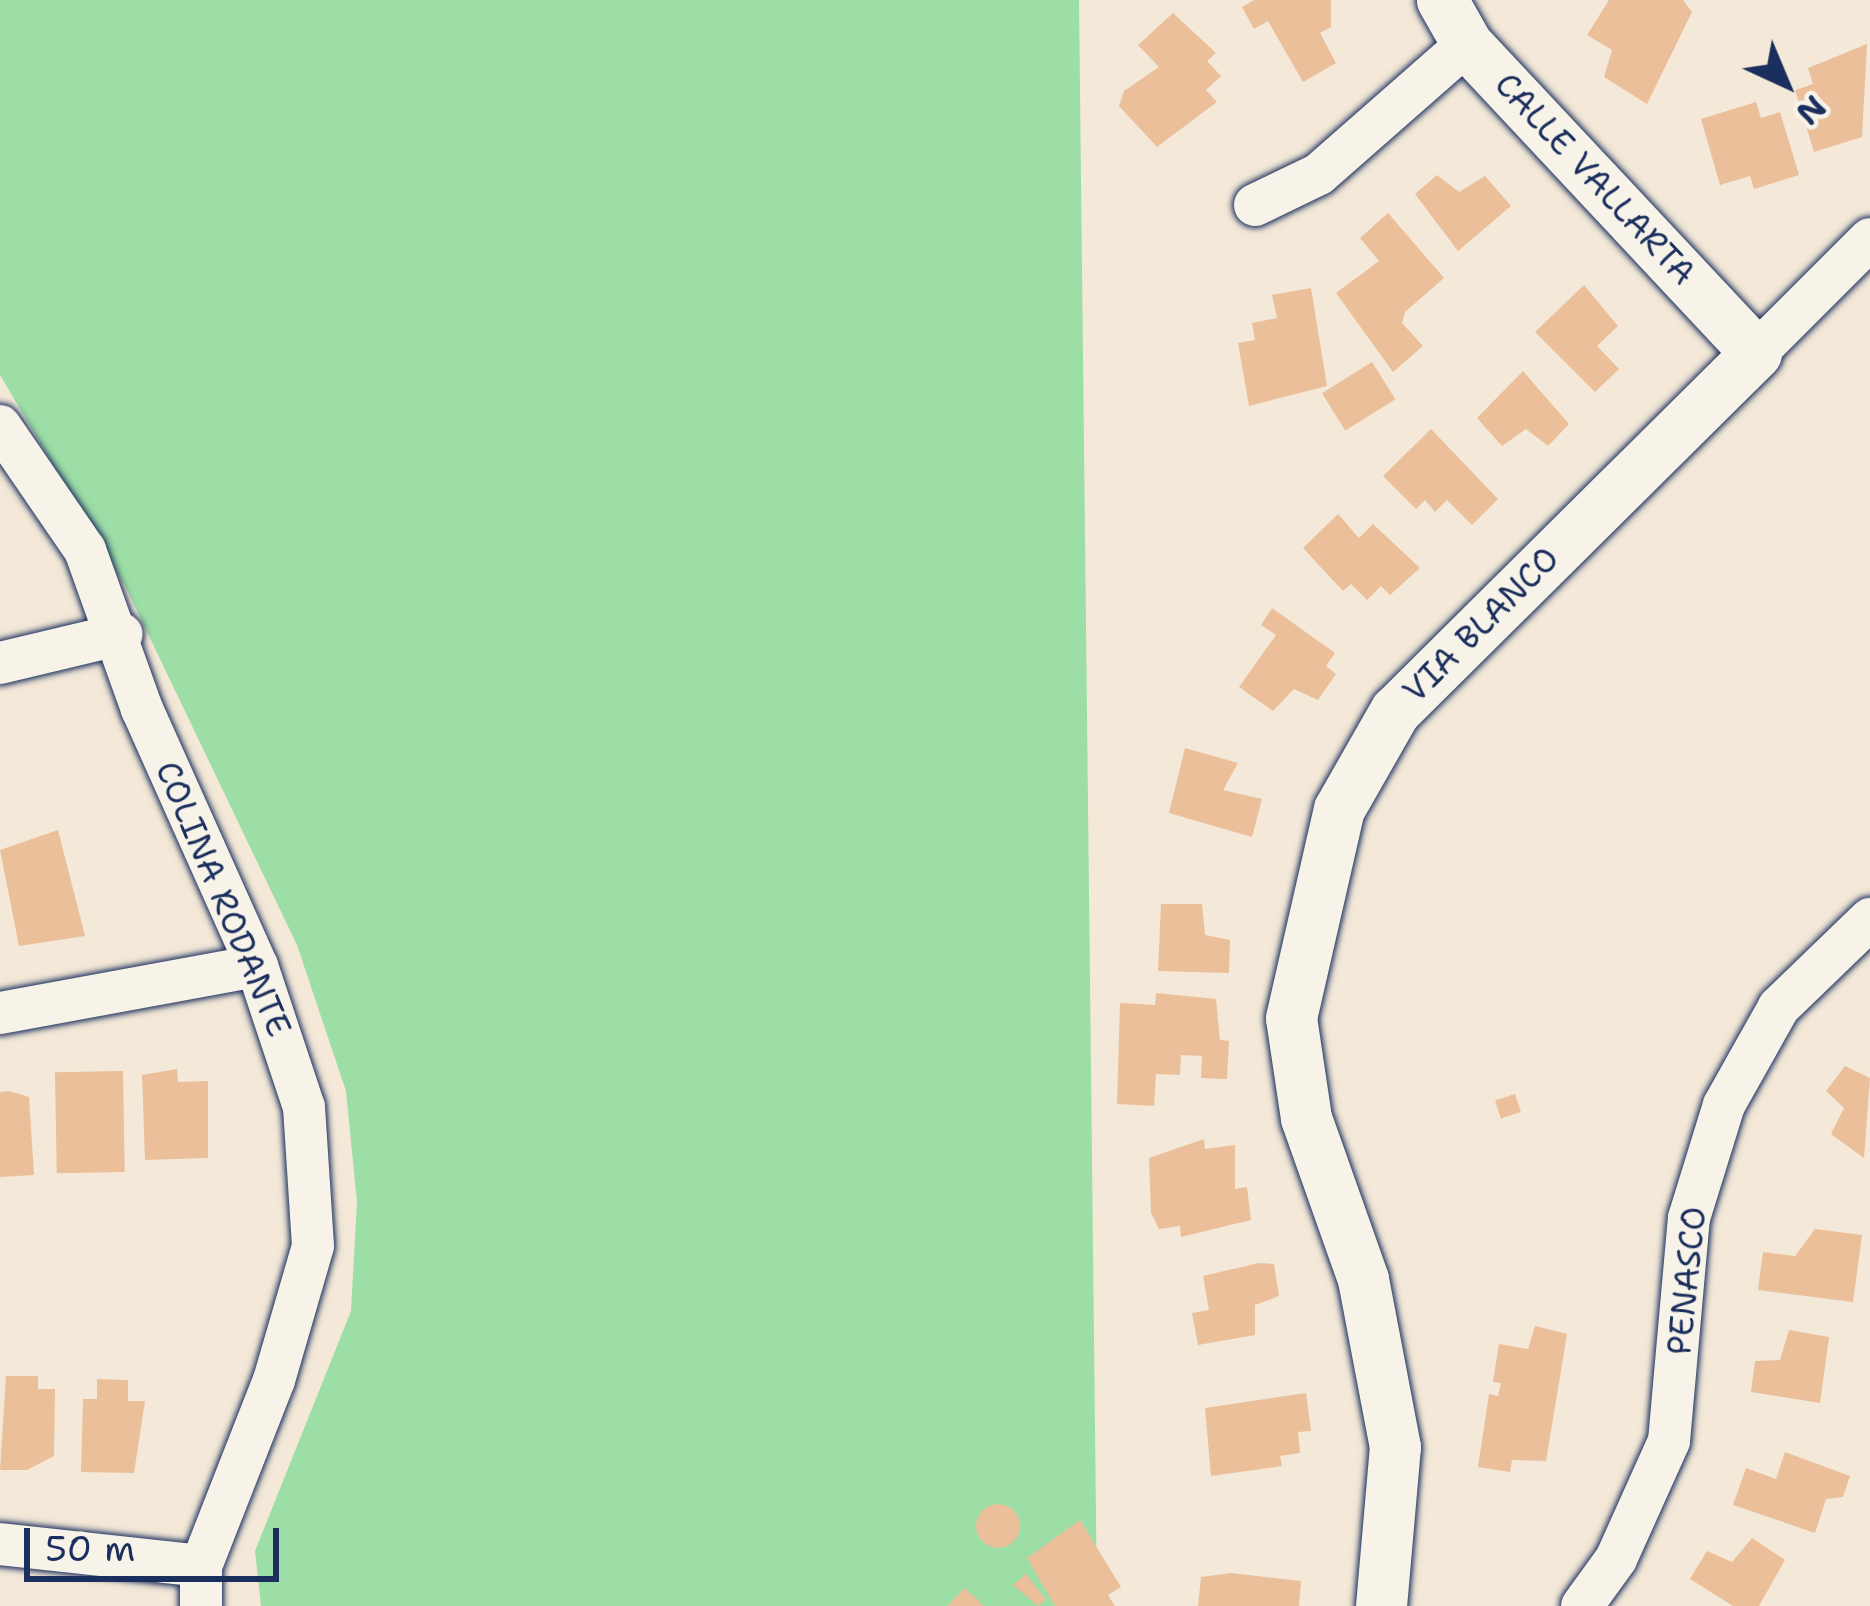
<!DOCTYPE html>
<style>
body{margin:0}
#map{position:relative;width:1870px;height:1606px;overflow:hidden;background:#f4e9d8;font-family:"Shantell Sans",sans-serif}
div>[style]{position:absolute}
.green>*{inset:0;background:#9ddda6}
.building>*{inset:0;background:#eabf9a;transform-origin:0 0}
.round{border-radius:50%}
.roads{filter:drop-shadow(0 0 3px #1b2f5e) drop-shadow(0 0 3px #1b2f5e)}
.minor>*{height:42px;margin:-21px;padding:0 21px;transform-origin:21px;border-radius:21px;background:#f7f3e8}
.tertiary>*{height:51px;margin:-25.5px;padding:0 25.5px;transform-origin:25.5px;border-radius:25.5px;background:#f7f3e8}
span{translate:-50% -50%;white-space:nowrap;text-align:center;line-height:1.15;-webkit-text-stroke:9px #f7f3e8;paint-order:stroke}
.street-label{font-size:33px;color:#1b2f5e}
.north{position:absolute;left:1726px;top:24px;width:120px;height:120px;-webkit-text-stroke:9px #f7f3e8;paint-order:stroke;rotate:136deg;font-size:33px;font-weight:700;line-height:48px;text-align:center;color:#1b2f5e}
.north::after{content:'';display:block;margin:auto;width:42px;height:54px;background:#1b2f5e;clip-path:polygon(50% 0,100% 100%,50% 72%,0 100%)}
.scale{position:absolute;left:24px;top:1528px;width:255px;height:54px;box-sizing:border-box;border:6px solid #1b2f5e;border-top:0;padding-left:15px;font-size:36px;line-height:42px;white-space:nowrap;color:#1b2f5e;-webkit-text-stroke:9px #f7f3e8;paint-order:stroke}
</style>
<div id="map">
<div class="green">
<i style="clip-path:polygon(0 0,1079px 0,1097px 1606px,261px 1606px,255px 1551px,351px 1311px,357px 1202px,346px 1091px,297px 945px,126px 588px,0 375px)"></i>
</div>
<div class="building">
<i style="clip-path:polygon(1254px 0,1331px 0,1331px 27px,1320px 33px,1336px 63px,1303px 82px,1268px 21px,1254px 29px,1242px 7px)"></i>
<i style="clip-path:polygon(1609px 0,1683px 0,1692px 12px,1647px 104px,1604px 77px,1612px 50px,1587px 35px)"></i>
<i style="clip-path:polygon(1173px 13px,1216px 53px,1207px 61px,1221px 76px,1206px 90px,1217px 102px,1157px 147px,1119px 106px,1124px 91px,1159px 67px,1138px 45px)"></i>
<i style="clip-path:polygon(1867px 44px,1862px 137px,1814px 152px,1795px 90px,1813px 84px,1808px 68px)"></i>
<i style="clip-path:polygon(1756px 102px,1761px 118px,1780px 112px,1799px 175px,1754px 189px,1750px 176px,1720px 185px,1701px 119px)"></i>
<i style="clip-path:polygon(1437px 175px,1459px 192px,1485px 176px,1511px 206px,1458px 251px,1415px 194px)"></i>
<i style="clip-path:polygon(1388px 213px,1444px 278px,1405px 312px,1402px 323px,1423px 346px,1393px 372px,1336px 293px,1379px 261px,1360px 238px)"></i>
<i style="clip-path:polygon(1584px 285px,1618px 326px,1597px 346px,1619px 369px,1595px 392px,1535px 332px)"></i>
<i style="clip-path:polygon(1311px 288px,1327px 386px,1249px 406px,1238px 343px,1255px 340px,1252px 323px,1277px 318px,1272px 295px)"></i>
<i style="left:1372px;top:362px;width:44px;height:59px;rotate:58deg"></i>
<i style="clip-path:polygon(1523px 371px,1569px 424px,1548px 446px,1526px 429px,1502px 446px,1477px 418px)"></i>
<i style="clip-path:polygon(1431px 429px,1498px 499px,1472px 525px,1447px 500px,1435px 512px,1425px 500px,1416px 509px,1383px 476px)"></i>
<i style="clip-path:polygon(1338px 514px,1359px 538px,1373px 524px,1420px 568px,1390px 595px,1381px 586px,1367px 600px,1351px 584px,1343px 591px,1303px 548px)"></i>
<i style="clip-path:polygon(1272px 608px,1335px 653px,1326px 666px,1336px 674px,1318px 700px,1294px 689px,1273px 711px,1239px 687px,1276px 635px,1261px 625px)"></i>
<i style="clip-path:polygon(1185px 748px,1238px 763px,1223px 790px,1262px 799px,1252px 837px,1169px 813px)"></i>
<i style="clip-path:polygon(58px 830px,85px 936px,19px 946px,0 850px)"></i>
<i style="clip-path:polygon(1161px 904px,1202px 904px,1205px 935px,1230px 940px,1229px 973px,1158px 971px)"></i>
<i style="clip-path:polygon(1156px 993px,1216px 999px,1220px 1040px,1229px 1041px,1227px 1079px,1201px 1078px,1202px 1056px,1181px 1055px,1180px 1075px,1156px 1074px,1154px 1106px,1117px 1104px,1120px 1003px,1155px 1005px)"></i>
<i style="clip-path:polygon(1845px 1066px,1870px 1078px,1864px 1158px,1831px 1134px,1844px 1108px,1826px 1091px)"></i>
<i style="clip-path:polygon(177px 1069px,178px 1082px,208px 1081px,208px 1158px,145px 1160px,142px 1075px)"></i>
<i style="left:123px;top:1071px;width:101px;height:68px;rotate:89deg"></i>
<i style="clip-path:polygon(9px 1091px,29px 1097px,34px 1175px,0 1177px,0 1092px)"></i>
<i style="left:1515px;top:1094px;width:19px;height:21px;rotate:72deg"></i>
<i style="clip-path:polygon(1204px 1139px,1205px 1149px,1235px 1145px,1235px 1189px,1247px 1187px,1251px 1220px,1181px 1237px,1180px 1226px,1159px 1229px,1151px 1213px,1149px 1158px)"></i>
<i style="clip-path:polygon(1815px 1229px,1862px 1235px,1853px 1302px,1758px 1290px,1763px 1252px,1795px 1256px)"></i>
<i style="clip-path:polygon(1259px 1263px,1274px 1264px,1279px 1296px,1255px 1305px,1255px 1335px,1198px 1345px,1192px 1313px,1209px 1310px,1203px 1276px)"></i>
<i style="clip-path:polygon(1535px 1326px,1567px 1334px,1546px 1461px,1512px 1460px,1510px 1472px,1478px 1467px,1489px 1394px,1498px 1396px,1501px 1383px,1493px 1382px,1499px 1344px,1528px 1349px)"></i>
<i style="clip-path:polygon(1789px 1330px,1829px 1337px,1820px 1403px,1751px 1392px,1755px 1361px,1780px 1360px)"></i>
<i style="clip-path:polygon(6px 1376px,38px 1376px,38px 1389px,55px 1389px,54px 1456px,27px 1470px,0 1470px)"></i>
<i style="clip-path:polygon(97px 1379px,128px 1380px,128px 1401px,145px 1401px,134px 1473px,81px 1472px,83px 1399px,97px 1399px)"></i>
<i style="clip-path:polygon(1306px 1393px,1311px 1431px,1298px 1432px,1300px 1453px,1280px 1456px,1282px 1466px,1211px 1476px,1205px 1408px)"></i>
<i style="clip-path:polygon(1785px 1452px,1850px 1476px,1843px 1497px,1826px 1499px,1815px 1533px,1733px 1505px,1746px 1468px,1776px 1479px)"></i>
<i class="round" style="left:976px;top:1504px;width:44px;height:44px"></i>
<i style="clip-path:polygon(1080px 1520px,1121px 1587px,1108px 1595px,1115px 1606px,1055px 1606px,1027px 1558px)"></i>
<i style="clip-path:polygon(1752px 1538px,1785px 1560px,1759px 1606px,1733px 1606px,1690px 1579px,1707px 1551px,1732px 1562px)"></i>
<i style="clip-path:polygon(1231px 1573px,1301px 1581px,1299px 1606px,1198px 1606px,1201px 1577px)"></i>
<i style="clip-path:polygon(1026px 1574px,1046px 1600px,1038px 1606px,1013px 1585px)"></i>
<i style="clip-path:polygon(965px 1588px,984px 1606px,947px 1606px)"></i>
</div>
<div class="roads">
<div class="minor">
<i style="left:1255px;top:205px;width:71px;rotate:-25.8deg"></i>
<i style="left:1319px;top:174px;width:197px;rotate:-41.3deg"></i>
<i style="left:1756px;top:353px;width:161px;rotate:-45deg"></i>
<i style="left:0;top:426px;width:150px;rotate:55.6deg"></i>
<i style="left:85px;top:550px;width:169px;rotate:70.3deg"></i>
<i style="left:142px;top:709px;width:282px;rotate:65.9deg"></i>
<i style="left:257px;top:966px;width:149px;rotate:71.6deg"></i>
<i style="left:304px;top:1107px;width:139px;rotate:86.3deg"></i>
<i style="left:313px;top:1246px;width:140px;rotate:106.2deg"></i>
<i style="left:274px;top:1380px;width:200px;rotate:111.4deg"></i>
<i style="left:201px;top:1566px;width:40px;rotate:90deg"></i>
<i style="left:0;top:663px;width:125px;rotate:-13.4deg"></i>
<i style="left:0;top:1013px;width:261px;rotate:-10.4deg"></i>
<i style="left:0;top:1544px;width:202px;rotate:6.2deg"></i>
<i style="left:1582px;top:1606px;width:58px;rotate:-54.1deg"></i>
<i style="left:1616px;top:1559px;width:129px;rotate:-65.8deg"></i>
<i style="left:1669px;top:1441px;width:224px;rotate:-84.9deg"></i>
<i style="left:1689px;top:1218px;width:118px;rotate:-72.8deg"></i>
<i style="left:1724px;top:1105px;width:112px;rotate:-60.7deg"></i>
<i style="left:1779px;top:1007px;width:127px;rotate:-44deg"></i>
</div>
<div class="tertiary">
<i style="left:1381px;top:1606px;width:160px;rotate:-85deg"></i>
<i style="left:1395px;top:1447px;width:171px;rotate:-100.8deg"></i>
<i style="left:1363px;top:1279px;width:171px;rotate:-109.5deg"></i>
<i style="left:1306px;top:1118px;width:101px;rotate:-98.5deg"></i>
<i style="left:1291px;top:1018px;width:214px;rotate:-77.1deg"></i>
<i style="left:1339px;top:809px;width:113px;rotate:-60.3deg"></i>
<i style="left:1395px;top:711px;width:508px;rotate:-44.76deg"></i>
<i style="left:1756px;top:353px;width:423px;rotate:-133.1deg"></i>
<i style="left:1467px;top:44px;width:51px;rotate:-119.6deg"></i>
</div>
</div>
<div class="street-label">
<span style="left:1595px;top:179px;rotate:47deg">CALLE VALLARTA</span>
<span style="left:1481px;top:625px;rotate:-45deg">VIA BLANCO</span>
<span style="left:223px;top:899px;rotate:67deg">COLINA RODANTE</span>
<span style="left:1687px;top:1281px;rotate:-84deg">PENASCO</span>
</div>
<div class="north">N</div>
<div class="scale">50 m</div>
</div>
